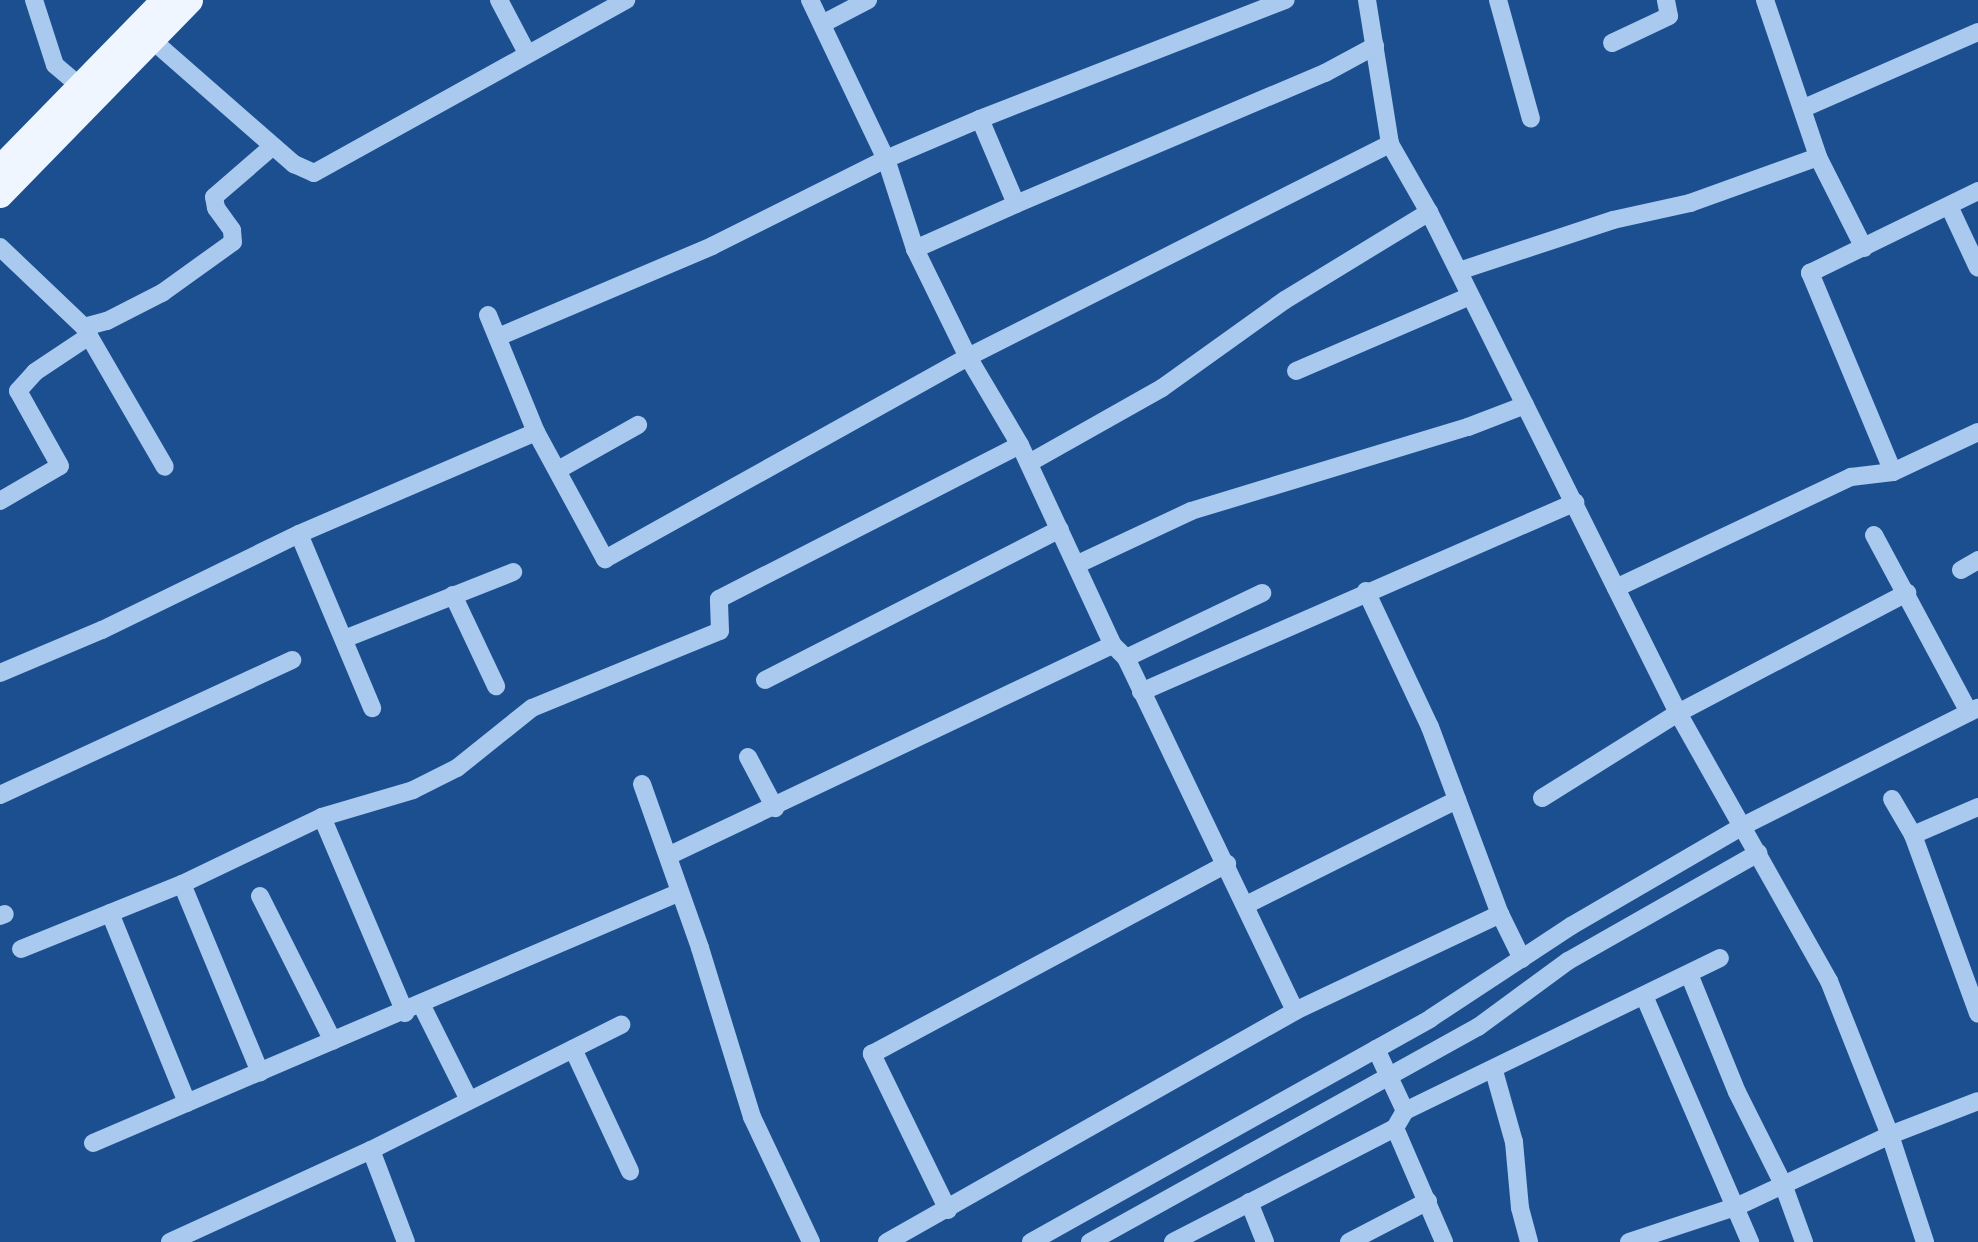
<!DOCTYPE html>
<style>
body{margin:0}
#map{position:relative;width:1978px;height:1242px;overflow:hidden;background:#1b4f8f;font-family:Cabin,sans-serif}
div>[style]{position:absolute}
.minor>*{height:18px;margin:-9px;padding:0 9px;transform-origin:9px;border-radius:9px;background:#a9c9ee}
.major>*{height:25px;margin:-12.5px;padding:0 12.5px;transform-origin:12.5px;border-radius:12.5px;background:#f0f6ff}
span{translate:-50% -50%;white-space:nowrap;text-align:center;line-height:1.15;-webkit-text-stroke:8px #1b4f8f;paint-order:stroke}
</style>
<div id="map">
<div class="minor">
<i style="left:34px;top:0;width:68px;rotate:72.1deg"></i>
<i style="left:55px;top:65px;width:43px;rotate:40.3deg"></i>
<i style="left:499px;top:0;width:60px;rotate:62.2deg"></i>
<i style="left:810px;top:0;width:176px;rotate:64.5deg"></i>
<i style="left:886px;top:159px;width:95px;rotate:72.1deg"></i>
<i style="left:915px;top:249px;width:120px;rotate:63.9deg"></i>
<i style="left:968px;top:357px;width:102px;rotate:59.4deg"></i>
<i style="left:1020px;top:445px;width:221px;rotate:65.1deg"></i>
<i style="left:1367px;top:0;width:146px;rotate:80.9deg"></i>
<i style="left:1390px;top:144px;width:78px;rotate:60.2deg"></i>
<i style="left:1429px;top:212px;width:559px;rotate:63.57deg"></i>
<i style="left:1678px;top:713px;width:308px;rotate:60.6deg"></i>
<i style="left:1829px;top:981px;width:166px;rotate:68.4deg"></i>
<i style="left:1890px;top:1135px;width:113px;rotate:71.9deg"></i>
<i style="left:1498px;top:0;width:123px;rotate:74.5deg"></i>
<i style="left:1765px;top:0;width:166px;rotate:71.3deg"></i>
<i style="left:1818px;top:157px;width:102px;rotate:63.2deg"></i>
<i style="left:822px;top:24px;width:52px;rotate:-27.6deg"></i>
<i style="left:143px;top:32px;width:201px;rotate:41.2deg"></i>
<i style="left:294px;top:164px;width:22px;rotate:24deg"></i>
<i style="left:314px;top:173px;width:357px;rotate:-29deg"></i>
<i style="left:1612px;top:43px;width:63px;rotate:-25.3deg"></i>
<i style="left:1669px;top:16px;width:16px;rotate:-101deg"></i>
<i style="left:1804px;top:108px;width:190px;rotate:-23.6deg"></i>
<i style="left:980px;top:119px;width:92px;rotate:67deg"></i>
<i style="left:1016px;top:204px;width:336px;rotate:-23deg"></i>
<i style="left:1325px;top:73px;width:57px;rotate:-28.4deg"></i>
<i style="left:1949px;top:206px;width:68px;rotate:64.9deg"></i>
<i style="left:0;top:247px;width:116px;rotate:43.6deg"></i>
<i style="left:84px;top:327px;width:24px;rotate:-15deg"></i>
<i style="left:107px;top:321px;width:62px;rotate:-27deg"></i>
<i style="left:162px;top:293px;width:87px;rotate:-35.7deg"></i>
<i style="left:233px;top:242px;width:12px;rotate:-95deg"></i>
<i style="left:232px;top:230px;width:27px;rotate:-126deg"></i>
<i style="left:216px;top:208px;width:11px;rotate:-100deg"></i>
<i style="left:214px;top:197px;width:78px;rotate:-40.8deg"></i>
<i style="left:915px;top:249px;width:111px;rotate:-24deg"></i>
<i style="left:1459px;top:271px;width:162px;rotate:-18.3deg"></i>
<i style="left:1613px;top:220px;width:79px;rotate:-12.4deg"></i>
<i style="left:1690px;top:203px;width:136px;rotate:-19.8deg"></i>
<i style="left:488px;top:315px;width:126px;rotate:67.7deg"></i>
<i style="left:536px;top:432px;width:145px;rotate:61.5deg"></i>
<i style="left:605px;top:559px;width:415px;rotate:-29.1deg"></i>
<i style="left:968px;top:357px;width:473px;rotate:-26.8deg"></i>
<i style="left:89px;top:336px;width:151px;rotate:59.9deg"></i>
<i style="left:498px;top:337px;width:233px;rotate:-23deg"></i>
<i style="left:712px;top:246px;width:195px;rotate:-26.6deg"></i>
<i style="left:886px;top:159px;width:102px;rotate:-23.1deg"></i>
<i style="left:980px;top:119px;width:328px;rotate:-21.3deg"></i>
<i style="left:1296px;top:371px;width:189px;rotate:-23.3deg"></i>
<i style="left:1029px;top:463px;width:153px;rotate:-29.4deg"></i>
<i style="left:1162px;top:388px;width:151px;rotate:-35.6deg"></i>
<i style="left:1285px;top:300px;width:169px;rotate:-31.4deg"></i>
<i style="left:558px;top:470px;width:92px;rotate:-29.4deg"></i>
<i style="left:1893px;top:472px;width:216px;rotate:-112.6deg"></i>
<i style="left:1810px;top:273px;width:187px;rotate:-26deg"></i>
<i style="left:0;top:501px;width:69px;rotate:-30.3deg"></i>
<i style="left:60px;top:466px;width:86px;rotate:-119.2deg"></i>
<i style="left:18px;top:391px;width:25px;rotate:-48deg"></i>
<i style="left:35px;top:372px;width:65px;rotate:-33.7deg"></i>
<i style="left:89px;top:336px;width:10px;rotate:-119deg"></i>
<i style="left:299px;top:534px;width:189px;rotate:67.2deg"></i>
<i style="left:1874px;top:535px;width:201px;rotate:61.8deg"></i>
<i style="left:1078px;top:564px;width:125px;rotate:-25.1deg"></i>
<i style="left:1191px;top:511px;width:289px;rotate:-16.9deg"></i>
<i style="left:1468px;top:427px;width:61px;rotate:-21.1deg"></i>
<i style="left:1961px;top:570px;width:20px;rotate:-30deg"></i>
<i style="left:1616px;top:588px;width:260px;rotate:-25.3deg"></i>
<i style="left:1851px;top:477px;width:42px;rotate:-6.8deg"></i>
<i style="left:1893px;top:472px;width:94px;rotate:-25.2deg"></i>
<i style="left:1366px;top:591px;width:150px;rotate:64.8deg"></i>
<i style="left:1430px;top:727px;width:200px;rotate:69.5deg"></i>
<i style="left:1500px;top:914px;width:50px;rotate:63.9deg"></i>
<i style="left:453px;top:595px;width:101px;rotate:64.7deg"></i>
<i style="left:344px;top:639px;width:182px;rotate:-21.6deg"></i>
<i style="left:1126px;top:658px;width:151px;rotate:-25.5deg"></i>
<i style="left:0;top:673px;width:111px;rotate:-22.9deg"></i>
<i style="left:102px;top:630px;width:219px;rotate:-26deg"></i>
<i style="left:299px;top:534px;width:258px;rotate:-23.3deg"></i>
<i style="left:765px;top:680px;width:331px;rotate:-27.1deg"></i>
<i style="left:1141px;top:692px;width:474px;rotate:-23.6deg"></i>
<i style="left:748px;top:757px;width:58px;rotate:62.1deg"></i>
<i style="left:642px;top:784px;width:174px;rotate:70.5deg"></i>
<i style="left:700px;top:948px;width:177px;rotate:72.9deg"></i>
<i style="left:752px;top:1117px;width:138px;rotate:64.7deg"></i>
<i style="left:0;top:795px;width:322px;rotate:-24.8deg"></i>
<i style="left:1542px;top:798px;width:160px;rotate:-32deg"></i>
<i style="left:1678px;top:713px;width:259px;rotate:-27.7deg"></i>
<i style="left:1892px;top:799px;width:42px;rotate:59.7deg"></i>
<i style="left:1913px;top:835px;width:190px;rotate:70deg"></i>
<i style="left:322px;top:817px;width:213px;rotate:67deg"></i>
<i style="left:1913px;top:835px;width:71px;rotate:-23.3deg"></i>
<i style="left:668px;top:856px;width:492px;rotate:-25.4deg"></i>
<i style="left:1113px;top:645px;width:18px;rotate:45deg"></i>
<i style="left:1126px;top:658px;width:391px;rotate:64.4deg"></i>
<i style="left:182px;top:884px;width:204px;rotate:67.5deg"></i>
<i style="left:260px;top:896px;width:162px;rotate:63.3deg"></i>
<i style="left:1246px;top:905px;width:236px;rotate:-26.5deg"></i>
<i style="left:110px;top:913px;width:205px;rotate:67.9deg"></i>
<i style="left:0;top:916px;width:5px;rotate:-22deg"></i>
<i style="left:21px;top:949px;width:174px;rotate:-22deg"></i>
<i style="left:182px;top:884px;width:155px;rotate:-25.6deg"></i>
<i style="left:322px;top:817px;width:95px;rotate:-16.5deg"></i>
<i style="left:413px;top:790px;width:49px;rotate:-26.6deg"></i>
<i style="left:457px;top:768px;width:96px;rotate:-38.7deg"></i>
<i style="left:532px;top:708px;width:203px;rotate:-22.3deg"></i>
<i style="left:720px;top:631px;width:32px;rotate:-92deg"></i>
<i style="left:719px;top:599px;width:338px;rotate:-27.1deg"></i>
<i style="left:1689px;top:974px;width:127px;rotate:67.9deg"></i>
<i style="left:1737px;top:1092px;width:103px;rotate:63.4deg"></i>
<i style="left:1783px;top:1184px;width:62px;rotate:70.1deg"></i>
<i style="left:1645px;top:998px;width:266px;rotate:66.7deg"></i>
<i style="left:421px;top:1004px;width:107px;rotate:63.4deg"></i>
<i style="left:573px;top:1049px;width:135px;rotate:65deg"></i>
<i style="left:1376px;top:1049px;width:68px;rotate:64.9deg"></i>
<i style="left:1494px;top:1071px;width:74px;rotate:74.3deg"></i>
<i style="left:1514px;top:1142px;width:66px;rotate:84.8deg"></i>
<i style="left:1520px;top:1208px;width:35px;rotate:75deg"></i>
<i style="left:1395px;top:1128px;width:124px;rotate:66.7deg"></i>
<i style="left:93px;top:1143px;width:638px;rotate:-23.15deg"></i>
<i style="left:371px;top:1150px;width:98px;rotate:69.2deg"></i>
<i style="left:1249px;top:1202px;width:43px;rotate:68.2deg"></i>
<i style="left:948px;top:1210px;width:174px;rotate:-116deg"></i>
<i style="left:872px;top:1054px;width:403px;rotate:-28.2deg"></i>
<i style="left:170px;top:1242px;width:221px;rotate:-24.6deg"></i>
<i style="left:371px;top:1150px;width:280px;rotate:-26.6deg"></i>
<i style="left:887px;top:1242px;width:469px;rotate:-29.5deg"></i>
<i style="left:1295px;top:1011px;width:227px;rotate:-25.3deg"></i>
<i style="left:1031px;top:1242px;width:458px;rotate:-29.2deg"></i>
<i style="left:1431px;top:1018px;width:168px;rotate:-33.3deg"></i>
<i style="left:1571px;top:926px;width:199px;rotate:-30.2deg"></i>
<i style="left:1743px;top:826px;width:263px;rotate:-26.7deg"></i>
<i style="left:1090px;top:1242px;width:444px;rotate:-29deg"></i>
<i style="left:1478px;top:1027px;width:112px;rotate:-36.3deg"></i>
<i style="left:1568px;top:961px;width:219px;rotate:-29.6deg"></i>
<i style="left:1173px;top:1242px;width:250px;rotate:-27.2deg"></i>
<i style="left:1395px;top:1128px;width:20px;rotate:-60deg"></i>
<i style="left:1405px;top:1111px;width:350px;rotate:-25.9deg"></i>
<i style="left:1349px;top:1242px;width:89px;rotate:-27.4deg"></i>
<i style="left:1629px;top:1242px;width:115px;rotate:-18.3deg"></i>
<i style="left:1738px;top:1206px;width:168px;rotate:-25deg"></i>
<i style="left:1890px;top:1135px;width:94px;rotate:-21.1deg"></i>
</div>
<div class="major">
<i style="left:0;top:167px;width:233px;rotate:-45.7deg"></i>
<i style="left:0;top:195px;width:272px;rotate:-45.7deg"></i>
</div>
</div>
